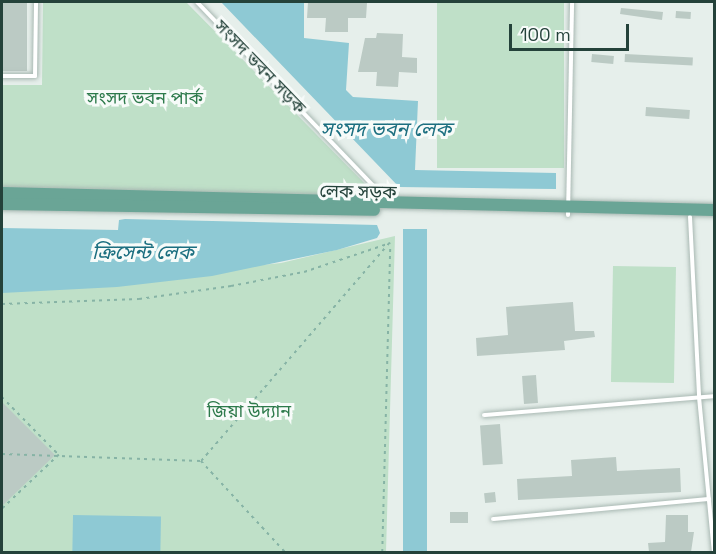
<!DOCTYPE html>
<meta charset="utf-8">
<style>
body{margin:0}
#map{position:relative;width:716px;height:554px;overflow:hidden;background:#e6efeb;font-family:"Space Grotesk","Noto Sans Bengali",sans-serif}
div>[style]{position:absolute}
.green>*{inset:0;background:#bfe0c8;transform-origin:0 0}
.water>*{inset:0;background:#8ec9d4;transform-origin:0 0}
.building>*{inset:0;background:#bbcac4;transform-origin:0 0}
.path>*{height:1.5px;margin-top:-0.75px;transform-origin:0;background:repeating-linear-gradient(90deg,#86b3a5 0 3px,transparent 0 7.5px)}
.roads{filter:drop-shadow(0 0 2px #a8b8b2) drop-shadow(0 0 2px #a8b8b2)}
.service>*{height:4px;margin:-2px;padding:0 2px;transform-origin:2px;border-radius:2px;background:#fff}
.primary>*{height:12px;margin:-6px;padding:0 6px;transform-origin:6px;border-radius:6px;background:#6aa596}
span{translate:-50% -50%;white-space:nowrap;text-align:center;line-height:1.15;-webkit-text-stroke:6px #f7fbf9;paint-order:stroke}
.street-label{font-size:18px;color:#24423a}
.park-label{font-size:18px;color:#2d7a4b}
.water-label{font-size:20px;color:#1c6f80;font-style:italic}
.frame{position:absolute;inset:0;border:3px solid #24423a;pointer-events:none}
.scale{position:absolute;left:509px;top:24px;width:120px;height:27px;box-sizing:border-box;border:3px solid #24423a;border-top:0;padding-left:8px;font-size:18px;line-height:21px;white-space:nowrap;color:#24423a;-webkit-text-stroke:4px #f7fbf9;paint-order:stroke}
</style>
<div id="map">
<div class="green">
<i style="clip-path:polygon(43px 2px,186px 2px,379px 198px,2px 191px,2px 85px,42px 85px)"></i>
<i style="left:437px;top:2px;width:127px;height:166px"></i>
<i style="clip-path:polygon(395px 236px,386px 552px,2px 552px,2px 291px,281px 263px)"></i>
<i style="left:613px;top:266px;width:63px;height:116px;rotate:1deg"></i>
</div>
<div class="water">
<i style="clip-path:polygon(221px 2px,304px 2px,304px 38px,349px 43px,346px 90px,353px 97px,418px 101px,415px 170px,556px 173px,556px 189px,399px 187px)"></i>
<i style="clip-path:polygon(125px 219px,377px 225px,380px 233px,377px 238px,337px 250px,212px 276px,117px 287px,2px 293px,2px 228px,118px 230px,119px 220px)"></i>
<i style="left:403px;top:229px;width:24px;height:323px"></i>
<i style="left:73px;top:515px;width:88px;height:37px;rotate:1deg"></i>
</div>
<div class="building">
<i style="left:2px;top:2px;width:25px;height:69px"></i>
<i style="clip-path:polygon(308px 2px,367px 3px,366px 18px,348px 18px,348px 32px,325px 32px,326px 18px,307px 18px)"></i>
<i style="clip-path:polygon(621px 8px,663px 12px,662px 20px,620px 14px)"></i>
<i style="left:676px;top:11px;width:15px;height:7px;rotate:4deg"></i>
<i style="clip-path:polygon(377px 33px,403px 34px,402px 57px,417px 58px,417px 73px,399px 72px,398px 87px,376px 86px,377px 72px,358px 72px,365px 38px,376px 38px)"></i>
<i style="left:592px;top:54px;width:22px;height:8px;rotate:5deg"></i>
<i style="left:625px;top:54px;width:68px;height:8px;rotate:3deg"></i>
<i style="left:646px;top:107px;width:44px;height:9px;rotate:4deg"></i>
<i style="clip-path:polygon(573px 302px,575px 331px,594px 331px,595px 337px,564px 341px,565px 350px,477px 356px,476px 338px,508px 335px,506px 307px)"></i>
<i style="left:536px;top:375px;width:28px;height:14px;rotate:86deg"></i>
<i style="clip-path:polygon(2px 402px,55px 455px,2px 506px)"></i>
<i style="left:500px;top:424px;width:40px;height:20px;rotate:86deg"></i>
<i style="clip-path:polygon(616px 457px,617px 471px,680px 468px,681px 492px,518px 500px,517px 479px,572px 476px,571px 460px)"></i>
<i style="left:495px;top:492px;width:10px;height:11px;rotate:84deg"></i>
<i style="left:468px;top:512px;width:11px;height:18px;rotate:90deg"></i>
<i style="clip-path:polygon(666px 515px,688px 515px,688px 532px,694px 532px,691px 552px,649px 552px,648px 543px,665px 542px)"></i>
</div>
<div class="path">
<i style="left:2px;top:304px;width:137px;rotate:-2.1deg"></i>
<i style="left:139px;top:299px;width:93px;rotate:-8deg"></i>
<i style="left:231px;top:286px;width:74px;rotate:-10.9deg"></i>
<i style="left:304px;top:272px;width:91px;rotate:-18.6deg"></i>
<i style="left:2px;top:397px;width:81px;rotate:45.5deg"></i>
<i style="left:59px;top:455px;width:79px;rotate:136.5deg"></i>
<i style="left:2px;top:454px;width:199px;rotate:2deg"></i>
<i style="left:201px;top:461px;width:124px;rotate:47.3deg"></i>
<i style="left:201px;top:461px;width:288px;rotate:-49.2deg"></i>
<i style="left:382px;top:552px;width:308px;rotate:-88.5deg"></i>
</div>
<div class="roads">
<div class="service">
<i style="left:197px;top:2px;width:273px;rotate:46.2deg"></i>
<i style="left:2px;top:76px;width:33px"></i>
<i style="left:35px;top:76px;width:74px;rotate:-89.2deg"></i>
<i style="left:568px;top:215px;width:213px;rotate:-88.9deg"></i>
<i style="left:690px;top:217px;width:180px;rotate:87.1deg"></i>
<i style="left:699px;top:397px;width:156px;rotate:84.5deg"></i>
<i style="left:484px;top:415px;width:231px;rotate:-4.7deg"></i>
<i style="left:493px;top:519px;width:217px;rotate:-5.3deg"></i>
</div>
<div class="primary">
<i style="left:2px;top:193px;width:712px;rotate:1.37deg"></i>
<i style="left:2px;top:204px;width:372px;rotate:0.9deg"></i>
</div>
</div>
<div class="street-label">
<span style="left:260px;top:67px;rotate:46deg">সংসদ ভবন সড়ক</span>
<span style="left:358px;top:192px;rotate:1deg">লেক সড়ক</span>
</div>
<div class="park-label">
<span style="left:145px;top:98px">সংসদ ভবন পার্ক</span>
<span style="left:249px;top:411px">জিয়া উদ্যান</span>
</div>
<div class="water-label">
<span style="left:386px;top:129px">সংসদ ভবন লেক</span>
<span style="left:143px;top:252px">ক্রিসেন্ট লেক</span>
</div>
<div class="frame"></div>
<div class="scale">100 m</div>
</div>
